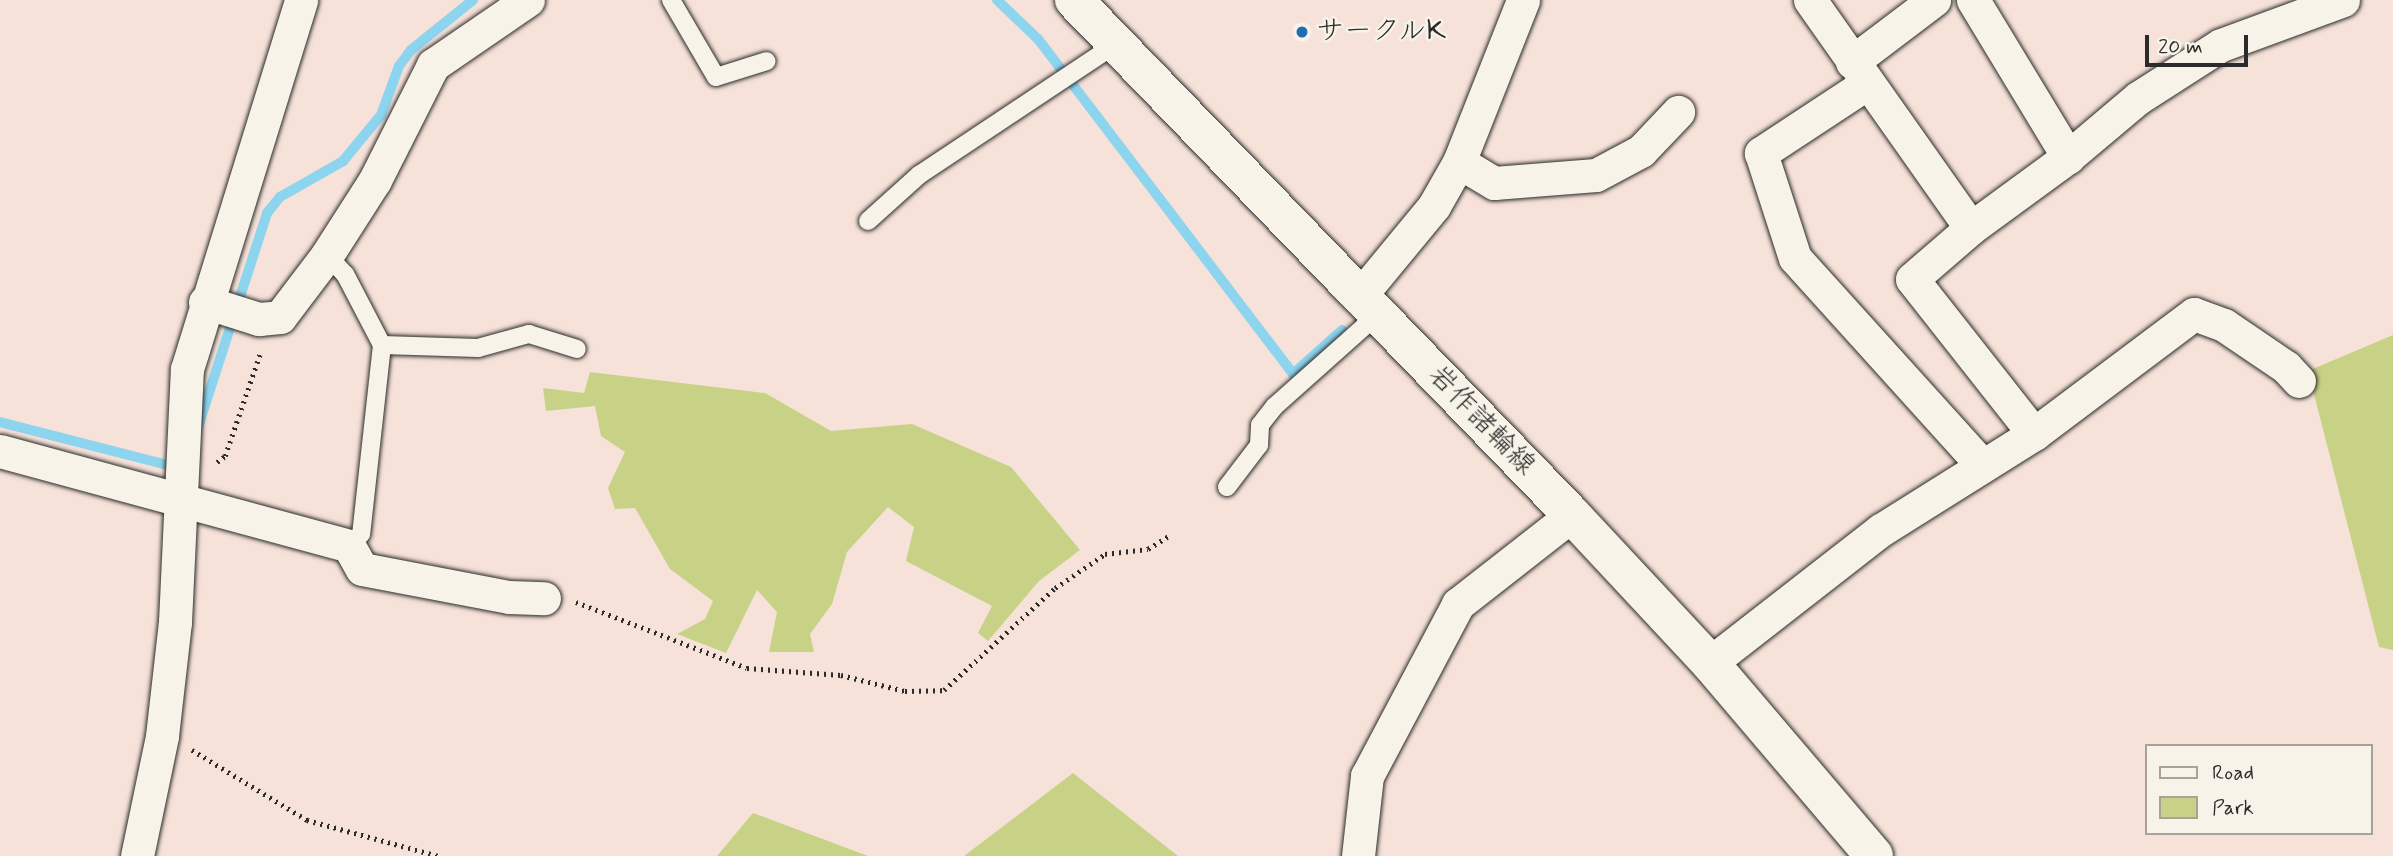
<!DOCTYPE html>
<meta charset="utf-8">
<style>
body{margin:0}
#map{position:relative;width:2393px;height:856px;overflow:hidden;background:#f6e2d9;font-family:Mynerve,"Klee One",sans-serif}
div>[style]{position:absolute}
.green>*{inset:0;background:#c8d286}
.stream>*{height:10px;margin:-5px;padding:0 5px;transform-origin:5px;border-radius:5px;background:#8dd4ee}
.path>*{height:4.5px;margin-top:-2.25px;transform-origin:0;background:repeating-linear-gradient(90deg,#2b2b2b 0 2px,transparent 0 7px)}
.roads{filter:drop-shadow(0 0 2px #2b2b2b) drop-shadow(0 0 2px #2b2b2b)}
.lane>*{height:18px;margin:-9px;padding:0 9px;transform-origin:9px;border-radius:9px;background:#f7f3e8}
.street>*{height:33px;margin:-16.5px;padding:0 16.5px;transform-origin:16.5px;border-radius:16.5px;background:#f7f3e8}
.secondary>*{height:38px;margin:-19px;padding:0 19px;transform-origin:19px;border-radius:19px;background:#f7f3e8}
.dots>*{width:19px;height:19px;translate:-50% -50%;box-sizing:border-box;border:4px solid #f7f3e8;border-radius:50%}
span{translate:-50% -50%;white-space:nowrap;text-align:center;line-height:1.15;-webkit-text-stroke:5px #f7f3e8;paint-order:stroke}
.poi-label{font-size:28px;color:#2b2b2b}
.left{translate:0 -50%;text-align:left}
.street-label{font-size:28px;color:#2b2b2b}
.legend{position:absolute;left:2145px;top:744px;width:228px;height:91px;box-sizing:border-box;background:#f7f3e8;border:2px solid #a5a39c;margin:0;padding:9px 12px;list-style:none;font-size:21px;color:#2b2b2b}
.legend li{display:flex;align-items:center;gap:14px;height:35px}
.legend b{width:35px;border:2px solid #a5a39c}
.scale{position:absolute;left:2145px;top:35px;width:103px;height:32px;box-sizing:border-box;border:4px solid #2b2b2b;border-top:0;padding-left:9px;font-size:21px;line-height:24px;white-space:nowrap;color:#2b2b2b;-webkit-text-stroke:5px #f7f3e8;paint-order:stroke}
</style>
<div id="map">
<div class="green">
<i style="clip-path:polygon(2393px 335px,2393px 650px,2379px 647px,2308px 371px)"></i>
<i style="clip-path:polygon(590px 372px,765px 393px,831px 431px,912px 424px,1011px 467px,1080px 550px,1039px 581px,988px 641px,978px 633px,992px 606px,906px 561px,914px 527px,888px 507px,847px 552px,832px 604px,810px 634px,814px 652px,769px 652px,777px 612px,757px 590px,726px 653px,677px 634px,705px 619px,713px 601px,670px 569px,635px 508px,615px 509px,608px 488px,625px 452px,601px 436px,595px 406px,546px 411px,543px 388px,584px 393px)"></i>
<i style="clip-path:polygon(1073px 773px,1178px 856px,964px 856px)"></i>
<i style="clip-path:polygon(753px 813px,868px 856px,717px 856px)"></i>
</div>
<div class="stream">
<i style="left:997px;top:0;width:57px;rotate:43.6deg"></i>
<i style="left:1038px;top:39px;width:421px;rotate:52.7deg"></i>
<i style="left:1293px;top:374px;width:66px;rotate:-41.9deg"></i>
<i style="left:0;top:422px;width:185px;rotate:14.4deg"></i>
<i style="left:197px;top:430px;width:228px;rotate:-72.1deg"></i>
<i style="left:267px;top:213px;width:21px;rotate:-51deg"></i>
<i style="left:280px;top:197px;width:73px;rotate:-29.7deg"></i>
<i style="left:343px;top:161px;width:60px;rotate:-50.4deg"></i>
<i style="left:381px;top:115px;width:52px;rotate:-69.8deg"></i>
<i style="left:399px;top:66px;width:20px;rotate:-53deg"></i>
<i style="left:411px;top:50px;width:80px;rotate:-38.9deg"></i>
</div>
<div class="path">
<i style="left:217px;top:462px;width:10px;rotate:-37deg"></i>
<i style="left:225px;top:456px;width:111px;rotate:-71.1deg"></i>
<i style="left:576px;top:602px;width:183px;rotate:21.1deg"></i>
<i style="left:747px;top:668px;width:94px;rotate:4.3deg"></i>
<i style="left:841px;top:675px;width:66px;rotate:14deg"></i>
<i style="left:905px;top:691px;width:39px;rotate:-1deg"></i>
<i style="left:944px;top:690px;width:151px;rotate:-42.6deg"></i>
<i style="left:1055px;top:588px;width:60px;rotate:-34.2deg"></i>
<i style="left:1105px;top:554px;width:43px;rotate:-6.6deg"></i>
<i style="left:1148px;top:549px;width:26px;rotate:-32deg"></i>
<i style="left:192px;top:750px;width:135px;rotate:31.3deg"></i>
<i style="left:307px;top:820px;width:137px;rotate:15.3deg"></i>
</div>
<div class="roads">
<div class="lane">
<i style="left:671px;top:0;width:89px;rotate:59.7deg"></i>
<i style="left:716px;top:77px;width:53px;rotate:-17.4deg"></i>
<i style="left:868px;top:221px;width:69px;rotate:-42deg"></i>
<i style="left:919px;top:175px;width:237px;rotate:-33.6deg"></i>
<i style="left:327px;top:255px;width:26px;rotate:47deg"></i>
<i style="left:345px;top:274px;width:80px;rotate:62.5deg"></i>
<i style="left:382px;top:345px;width:190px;rotate:96.3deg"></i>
<i style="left:361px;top:534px;width:17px;rotate:135deg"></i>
<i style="left:382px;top:345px;width:96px;rotate:1.8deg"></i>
<i style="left:478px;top:348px;width:53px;rotate:-15.4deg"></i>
<i style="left:529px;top:334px;width:50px;rotate:17.4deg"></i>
<i style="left:1227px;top:487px;width:53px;rotate:-52.7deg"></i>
<i style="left:1259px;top:445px;width:20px;rotate:-87deg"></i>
<i style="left:1260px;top:425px;width:24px;rotate:-52deg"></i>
<i style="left:1275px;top:406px;width:137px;rotate:-41.7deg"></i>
</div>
<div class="street">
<i style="left:1810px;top:0;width:279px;rotate:54.8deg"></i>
<i style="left:1973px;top:0;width:184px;rotate:58.8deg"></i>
<i style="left:2068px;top:157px;width:92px;rotate:-40.1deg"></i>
<i style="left:2138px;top:98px;width:98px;rotate:-32.6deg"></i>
<i style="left:2221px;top:45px;width:130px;rotate:-20.2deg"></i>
<i style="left:1852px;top:62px;width:103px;rotate:-37.1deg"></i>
<i style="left:1866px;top:84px;width:126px;rotate:146.7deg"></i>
<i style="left:1761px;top:153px;width:110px;rotate:72.1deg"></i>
<i style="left:1795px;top:258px;width:280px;rotate:47.9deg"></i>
<i style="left:1459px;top:162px;width:41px;rotate:31deg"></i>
<i style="left:1494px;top:183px;width:102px;rotate:-4.5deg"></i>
<i style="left:1596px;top:175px;width:51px;rotate:-28.1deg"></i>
<i style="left:1641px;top:151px;width:54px;rotate:-46.5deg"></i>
<i style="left:1359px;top:297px;width:118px;rotate:-50.5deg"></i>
<i style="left:1434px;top:206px;width:51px;rotate:-60.4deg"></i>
<i style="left:1459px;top:162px;width:174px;rotate:-68.4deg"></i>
<i style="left:205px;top:302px;width:57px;rotate:17.5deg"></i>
<i style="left:259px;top:319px;width:21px;rotate:-5deg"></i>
<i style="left:280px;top:317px;width:78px;rotate:-52.8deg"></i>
<i style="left:327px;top:255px;width:89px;rotate:-57.4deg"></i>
<i style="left:375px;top:180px;width:129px;rotate:-63.2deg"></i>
<i style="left:433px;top:65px;width:115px;rotate:-34.4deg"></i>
<i style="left:2034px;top:434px;width:197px;rotate:-128.2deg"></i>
<i style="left:1912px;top:279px;width:78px;rotate:-40.8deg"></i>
<i style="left:1971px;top:228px;width:120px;rotate:-36.2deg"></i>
<i style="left:0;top:451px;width:362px;rotate:15.2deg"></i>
<i style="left:349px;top:546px;width:26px;rotate:61deg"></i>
<i style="left:362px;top:569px;width:150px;rotate:10.8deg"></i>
<i style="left:509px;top:597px;width:35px;rotate:2deg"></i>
<i style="left:1710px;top:663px;width:217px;rotate:-37.9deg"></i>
<i style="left:1881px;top:530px;width:181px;rotate:-32.1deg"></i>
<i style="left:2034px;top:434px;width:200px;rotate:-36.9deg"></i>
<i style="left:2194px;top:314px;width:32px;rotate:20deg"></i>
<i style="left:2224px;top:325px;width:75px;rotate:34.1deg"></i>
<i style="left:2286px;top:367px;width:19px;rotate:47deg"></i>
<i style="left:137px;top:856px;width:123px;rotate:-78.2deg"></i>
<i style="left:162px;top:736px;width:115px;rotate:-83.5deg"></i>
<i style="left:175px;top:622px;width:253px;rotate:-87.3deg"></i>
<i style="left:187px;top:369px;width:386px;rotate:-72.8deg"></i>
<i style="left:1358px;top:856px;width:81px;rotate:-83.6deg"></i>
<i style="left:1367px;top:776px;width:195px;rotate:-62.1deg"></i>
<i style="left:1458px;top:604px;width:145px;rotate:-38deg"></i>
</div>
<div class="secondary">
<i style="left:1074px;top:0;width:716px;rotate:45.96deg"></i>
<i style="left:1572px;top:515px;width:202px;rotate:47deg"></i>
<i style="left:1710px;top:663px;width:253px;rotate:49.6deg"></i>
</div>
</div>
<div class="dots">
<i style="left:1302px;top:32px;background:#1f6fb2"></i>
</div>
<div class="poi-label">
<span class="left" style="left:1316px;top:32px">サークルK</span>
</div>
<div class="street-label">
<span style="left:1481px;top:421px;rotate:46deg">岩作諸輪線</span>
</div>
<ul class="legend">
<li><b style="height:9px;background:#f7f3e8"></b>Road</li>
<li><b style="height:19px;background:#c8d286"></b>Park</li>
</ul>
<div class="scale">20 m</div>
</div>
